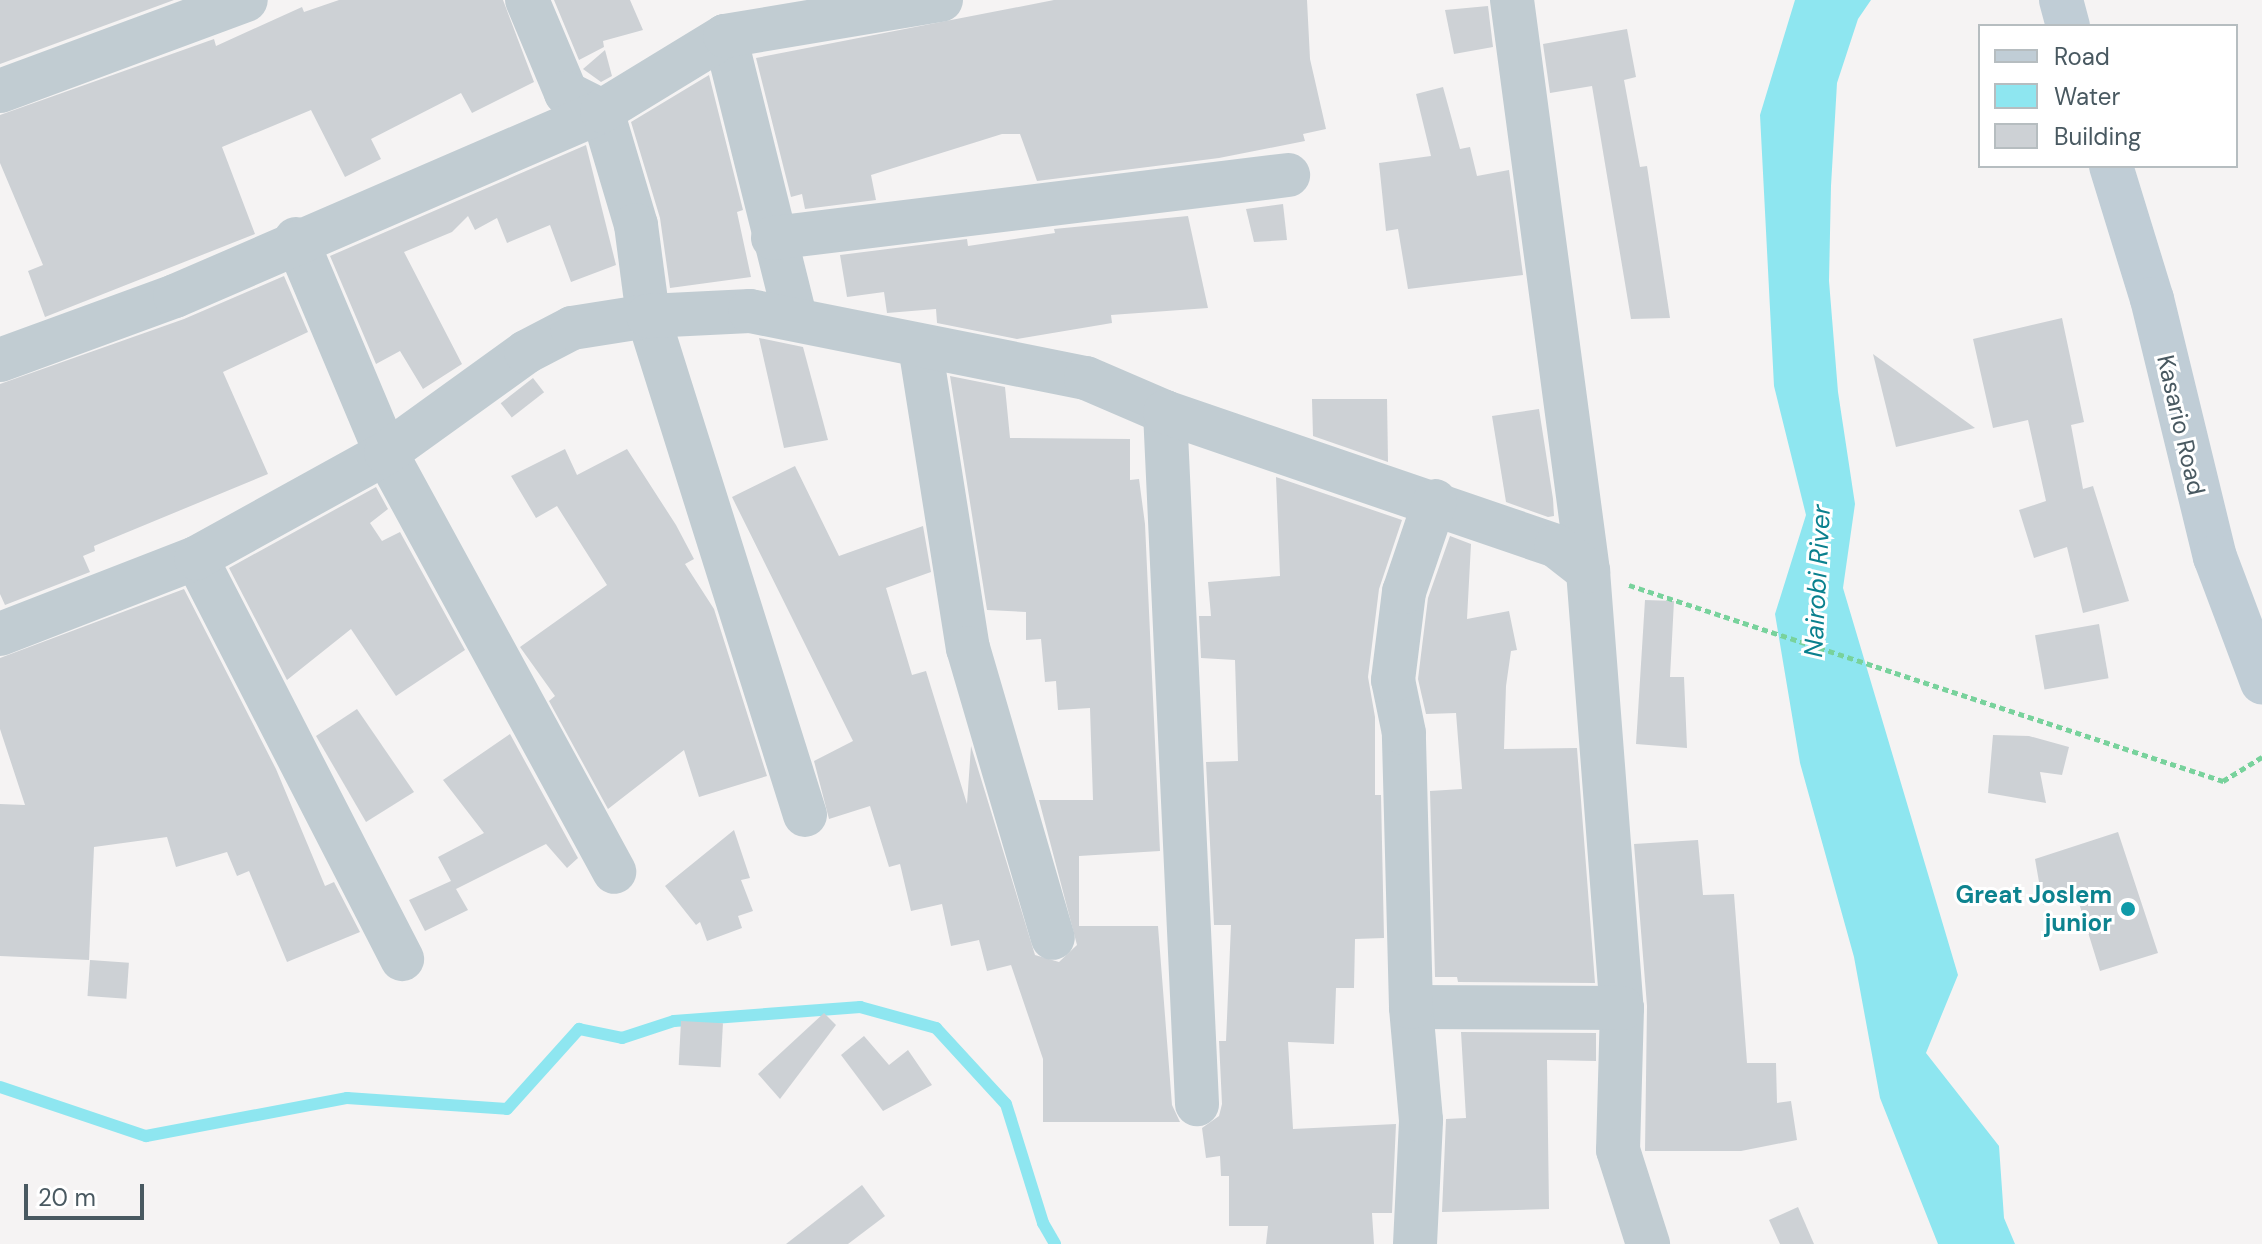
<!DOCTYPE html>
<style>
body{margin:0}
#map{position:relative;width:2262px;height:1244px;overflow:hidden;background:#f5f3f3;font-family:"DM Sans",sans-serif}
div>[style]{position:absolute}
.water>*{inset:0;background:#8ee6f0}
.stream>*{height:12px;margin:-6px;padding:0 6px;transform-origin:6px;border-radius:6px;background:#8ee6f0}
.building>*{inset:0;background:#cdd1d5;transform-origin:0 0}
.path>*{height:5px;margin-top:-2.5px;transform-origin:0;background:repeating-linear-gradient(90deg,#78d29c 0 6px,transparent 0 10px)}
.street>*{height:44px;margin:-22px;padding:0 22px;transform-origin:22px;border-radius:22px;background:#c1ccd2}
.secondary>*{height:44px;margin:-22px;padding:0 22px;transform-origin:22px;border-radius:22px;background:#c0cdd6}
.dots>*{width:22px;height:22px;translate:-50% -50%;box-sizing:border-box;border:4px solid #fff;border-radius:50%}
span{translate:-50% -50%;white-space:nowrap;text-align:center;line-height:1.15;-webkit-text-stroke:6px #fff;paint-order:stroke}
.street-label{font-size:24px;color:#495961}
.culture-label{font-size:24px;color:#0d838f;font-weight:700}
.right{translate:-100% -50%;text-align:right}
.water-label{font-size:26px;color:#0a808e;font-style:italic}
.legend{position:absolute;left:1978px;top:24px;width:260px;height:144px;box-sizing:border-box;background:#fff;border:2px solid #b6bdc0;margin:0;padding:10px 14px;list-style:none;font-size:24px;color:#495961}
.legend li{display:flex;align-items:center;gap:16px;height:40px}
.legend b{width:40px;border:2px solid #b6bdc0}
.scale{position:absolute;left:24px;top:1184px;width:120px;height:36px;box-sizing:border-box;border:4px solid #495961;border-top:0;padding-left:10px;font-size:24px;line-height:28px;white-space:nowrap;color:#495961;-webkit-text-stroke:6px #fff;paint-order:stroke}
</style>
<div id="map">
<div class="water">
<i style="clip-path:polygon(1795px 0,1871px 0,1858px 19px,1837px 83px,1831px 186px,1829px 281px,1838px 392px,1855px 504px,1843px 588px,1958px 975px,1926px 1053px,1999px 1146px,2004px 1218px,2015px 1244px,1938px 1244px,1880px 1098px,1854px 957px,1800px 763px,1775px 614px,1806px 515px,1774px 386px,1760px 115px)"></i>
</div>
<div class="stream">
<i style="left:0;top:1087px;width:154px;rotate:18.6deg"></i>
<i style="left:146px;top:1136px;width:205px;rotate:-10.7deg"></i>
<i style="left:347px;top:1098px;width:160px;rotate:3.9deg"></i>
<i style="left:507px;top:1109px;width:108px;rotate:-48deg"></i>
<i style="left:579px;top:1029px;width:44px;rotate:11.8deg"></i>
<i style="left:622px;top:1038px;width:55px;rotate:-18.1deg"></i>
<i style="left:674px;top:1021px;width:187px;rotate:-4.3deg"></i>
<i style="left:860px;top:1007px;width:79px;rotate:15.4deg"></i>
<i style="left:936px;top:1028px;width:103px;rotate:47.4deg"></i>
<i style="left:1006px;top:1104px;width:125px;rotate:72.7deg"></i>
<i style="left:1043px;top:1223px;width:24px;rotate:60deg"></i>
</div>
<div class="building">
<i style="clip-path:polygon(0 0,174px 0,0 64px)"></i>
<i style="clip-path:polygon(339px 0,503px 0,534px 82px,472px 113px,461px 93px,371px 139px,381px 159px,345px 177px,311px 110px,222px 147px,255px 234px,45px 317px,28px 271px,43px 265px,0 163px,0 115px,214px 39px,216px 46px,302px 7px,304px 12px)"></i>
<i style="clip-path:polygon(554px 0,630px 0,643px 30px,603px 41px,604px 47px,579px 60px)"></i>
<i style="clip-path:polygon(1054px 0,1307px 0,1310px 59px,1326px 129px,1303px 134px,1305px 141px,1219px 158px,1037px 181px,1020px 134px,1002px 134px,871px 175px,876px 200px,805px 209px,802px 194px,791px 197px,756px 58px)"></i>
<i style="clip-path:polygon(1488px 6px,1493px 47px,1454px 54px,1445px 10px)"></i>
<i style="clip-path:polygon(1627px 29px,1636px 77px,1624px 80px,1640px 167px,1647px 166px,1670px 318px,1631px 319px,1592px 86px,1550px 93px,1543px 44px)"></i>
<i style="clip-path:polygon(605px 50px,612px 76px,601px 82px,583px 69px)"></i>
<i style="clip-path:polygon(709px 75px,743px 210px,737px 212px,751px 277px,670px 288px,660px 218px,631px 122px)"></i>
<i style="clip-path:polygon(1443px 87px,1460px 149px,1470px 147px,1477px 176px,1509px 170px,1523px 275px,1408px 289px,1398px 229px,1386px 231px,1379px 163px,1431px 156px,1416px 94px)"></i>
<i style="clip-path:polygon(586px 145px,616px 265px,571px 282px,550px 225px,507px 243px,497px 218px,475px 230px,468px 216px,452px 232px,404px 252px,462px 364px,423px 389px,400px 351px,376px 364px,330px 256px)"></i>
<i style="clip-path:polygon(1283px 204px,1287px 240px,1254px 242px,1246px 209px)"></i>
<i style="clip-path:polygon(1188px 216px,1208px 308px,1111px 315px,1112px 323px,1017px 339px,937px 323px,936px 309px,887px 313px,884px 292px,847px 297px,840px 255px,967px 239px,968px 246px,1055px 233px,1054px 229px)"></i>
<i style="clip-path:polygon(284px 276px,308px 332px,223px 372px,268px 474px,94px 546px,95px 551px,83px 556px,90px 572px,5px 605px,0 594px,0 384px,184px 319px)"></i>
<i style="clip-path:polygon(2062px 318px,2084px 422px,2071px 425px,2083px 489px,2093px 486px,2129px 601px,2083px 613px,2067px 547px,2034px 558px,2019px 510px,2046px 501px,2028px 420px,1993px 428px,1973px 339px)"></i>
<i style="clip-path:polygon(759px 338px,803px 347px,828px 440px,784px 448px)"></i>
<i style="clip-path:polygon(1873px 354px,1975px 428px,1896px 447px)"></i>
<i style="clip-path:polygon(950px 376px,1005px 387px,1010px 438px,1130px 439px,1130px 480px,1139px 479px,1145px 524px,1160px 851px,1079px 856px,1079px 926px,1158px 926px,1172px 1105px,1180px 1122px,1043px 1122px,1043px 1059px,1011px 965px,987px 971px,979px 940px,951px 946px,942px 904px,911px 911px,900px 864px,889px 867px,870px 806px,829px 819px,814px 761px,853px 741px,732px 497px,795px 466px,839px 556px,923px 526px,931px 572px,886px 588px,912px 675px,926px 671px,967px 804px,971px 746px,1035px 955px,1059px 962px,1077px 945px,1039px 800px,1093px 800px,1090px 708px,1058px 710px,1056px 681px,1045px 682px,1041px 639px,1026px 640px,1026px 612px,987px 610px)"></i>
<i style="left:533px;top:378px;width:18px;height:41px;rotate:52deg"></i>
<i style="clip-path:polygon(1312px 399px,1387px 399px,1388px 462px,1313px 436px)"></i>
<i style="clip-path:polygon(1539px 409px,1553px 499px,1554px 516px,1548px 517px,1506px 502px,1492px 416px)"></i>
<i style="clip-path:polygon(565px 449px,577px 475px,627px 449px,676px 525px,694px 559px,685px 564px,714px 609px,767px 776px,699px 797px,684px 750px,608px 809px,549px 701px,555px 696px,520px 647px,607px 585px,557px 506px,536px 518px,511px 476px)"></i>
<i style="clip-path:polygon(1276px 477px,1402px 520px,1379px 589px,1368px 677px,1375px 717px,1375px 795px,1381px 795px,1384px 938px,1355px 939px,1354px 988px,1336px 988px,1334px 1044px,1288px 1042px,1293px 1129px,1396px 1124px,1392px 1213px,1372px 1213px,1374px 1244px,1266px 1244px,1268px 1226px,1229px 1226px,1229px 1176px,1221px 1176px,1220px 1156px,1206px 1158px,1202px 1128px,1219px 1116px,1222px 1104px,1219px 1041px,1226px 1041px,1231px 925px,1214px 925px,1206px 762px,1238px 761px,1235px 660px,1201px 658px,1199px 616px,1211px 616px,1208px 582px,1280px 576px)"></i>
<i style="clip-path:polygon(376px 487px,388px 509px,370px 523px,382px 541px,400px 532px,465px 650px,396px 696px,351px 629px,287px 680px,229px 568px)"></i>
<i style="clip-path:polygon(1450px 536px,1471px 544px,1467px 619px,1509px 611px,1517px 650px,1511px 651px,1506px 686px,1504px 749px,1577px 748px,1595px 983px,1458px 982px,1457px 977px,1435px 977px,1430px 791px,1462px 789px,1456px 713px,1426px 714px,1418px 679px,1428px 598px)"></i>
<i style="clip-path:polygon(184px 589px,276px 769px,325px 886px,334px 882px,360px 932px,287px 962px,249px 871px,237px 876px,227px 852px,176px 867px,167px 837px,94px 847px,89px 960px,0 956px,0 804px,25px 805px,0 729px,0 658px)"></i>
<i style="clip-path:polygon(1645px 600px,1674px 601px,1670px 677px,1684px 677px,1687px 748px,1636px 744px)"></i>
<i style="left:2099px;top:624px;width:55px;height:65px;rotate:80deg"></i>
<i style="clip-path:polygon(357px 709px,414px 792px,366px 822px,316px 736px)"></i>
<i style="clip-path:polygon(510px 734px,578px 858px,567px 868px,546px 844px,456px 889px,468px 910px,425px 931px,409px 900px,451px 881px,438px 857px,484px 833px,443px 780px)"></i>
<i style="clip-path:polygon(1993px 735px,2029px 736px,2069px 747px,2062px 775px,2040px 772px,2046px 803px,1988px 793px)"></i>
<i style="clip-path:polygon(734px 830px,750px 878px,741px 880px,753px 911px,738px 916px,742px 928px,707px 941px,700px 922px,696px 925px,665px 886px)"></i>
<i style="clip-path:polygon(2118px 832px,2158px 953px,2100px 971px,2078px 900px,2043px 905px,2035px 859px)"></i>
<i style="clip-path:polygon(1698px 840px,1703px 895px,1734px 894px,1747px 1063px,1776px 1063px,1777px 1103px,1791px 1101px,1797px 1140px,1741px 1151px,1645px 1151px,1647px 1006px,1634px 844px)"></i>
<i style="left:90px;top:960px;width:39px;height:36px;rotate:4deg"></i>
<i style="clip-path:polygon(824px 1013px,836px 1025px,780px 1099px,758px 1074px)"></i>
<i style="left:681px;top:1021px;width:42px;height:44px;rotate:3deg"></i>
<i style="clip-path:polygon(1461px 1032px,1596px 1033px,1596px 1061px,1547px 1060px,1549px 1209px,1442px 1212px,1446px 1119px,1466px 1118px)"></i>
<i style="clip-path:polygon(864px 1036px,889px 1065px,908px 1050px,932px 1085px,883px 1111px,841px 1055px)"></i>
<i style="clip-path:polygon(862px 1185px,885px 1216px,848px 1244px,786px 1244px)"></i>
<i style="clip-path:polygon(1798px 1207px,1814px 1244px,1780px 1244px,1769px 1220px)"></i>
</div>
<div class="path">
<i style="left:1629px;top:585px;width:626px;rotate:18.26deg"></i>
<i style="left:2223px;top:781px;width:46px;rotate:-31.6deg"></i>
</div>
<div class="street">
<i style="left:527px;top:0;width:101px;rotate:67.2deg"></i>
<i style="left:566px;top:93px;width:40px;rotate:26.6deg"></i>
<i style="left:602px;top:111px;width:119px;rotate:73.4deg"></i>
<i style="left:636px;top:225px;width:92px;rotate:82.5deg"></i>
<i style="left:648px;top:316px;width:523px;rotate:72.53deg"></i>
<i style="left:1512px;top:0;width:576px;rotate:82.42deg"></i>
<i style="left:1588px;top:571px;width:438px;rotate:85.6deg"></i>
<i style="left:1622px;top:1008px;width:142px;rotate:91.6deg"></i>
<i style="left:1618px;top:1150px;width:99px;rotate:72.3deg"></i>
<i style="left:725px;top:36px;width:290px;rotate:76deg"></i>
<i style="left:0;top:91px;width:262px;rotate:-20.3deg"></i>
<i style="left:773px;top:238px;width:519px;rotate:-6.97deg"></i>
<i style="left:296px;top:239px;width:232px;rotate:67.2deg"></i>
<i style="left:386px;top:453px;width:477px;rotate:61.4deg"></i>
<i style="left:920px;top:346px;width:306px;rotate:81deg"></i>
<i style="left:968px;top:648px;width:302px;rotate:73.7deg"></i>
<i style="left:0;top:360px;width:186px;rotate:-20.1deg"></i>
<i style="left:175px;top:296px;width:465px;rotate:-23.4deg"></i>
<i style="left:602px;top:111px;width:144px;rotate:-31.4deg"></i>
<i style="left:725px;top:36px;width:219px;rotate:-9.5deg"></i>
<i style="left:1165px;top:412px;width:693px;rotate:87.35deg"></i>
<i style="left:196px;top:558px;width:451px;rotate:62.8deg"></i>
<i style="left:0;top:634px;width:210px;rotate:-21.2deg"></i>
<i style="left:196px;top:558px;width:217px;rotate:-28.9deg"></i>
<i style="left:386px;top:453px;width:173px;rotate:-35.8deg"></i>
<i style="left:526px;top:352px;width:52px;rotate:-27.6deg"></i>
<i style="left:572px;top:328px;width:77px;rotate:-9deg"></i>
<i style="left:648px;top:316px;width:102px;rotate:-2.8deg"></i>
<i style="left:750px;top:311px;width:343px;rotate:11.3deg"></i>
<i style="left:1086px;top:378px;width:86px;rotate:23.3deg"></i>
<i style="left:1165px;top:412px;width:413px;rotate:18.9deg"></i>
<i style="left:1556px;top:546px;width:41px;rotate:38deg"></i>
<i style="left:1411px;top:1007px;width:211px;rotate:0.3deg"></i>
<i style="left:1415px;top:1244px;width:124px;rotate:-87.2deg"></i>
<i style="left:1421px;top:1120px;width:113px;rotate:-95.1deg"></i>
<i style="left:1411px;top:1007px;width:274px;rotate:-91.5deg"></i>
<i style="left:1404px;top:733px;width:54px;rotate:-101.7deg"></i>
<i style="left:1393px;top:680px;width:89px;rotate:-82.9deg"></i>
<i style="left:1404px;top:592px;width:96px;rotate:-71.2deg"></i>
</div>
<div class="secondary">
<i style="left:2061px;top:0;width:27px;rotate:75deg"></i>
<i style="left:2111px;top:166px;width:139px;rotate:72.9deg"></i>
<i style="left:2152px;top:299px;width:266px;rotate:76.3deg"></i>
<i style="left:2215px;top:557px;width:134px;rotate:69.4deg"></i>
</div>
<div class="dots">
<i style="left:2128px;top:909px;background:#0f9aa8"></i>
</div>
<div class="street-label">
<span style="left:2181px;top:425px;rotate:77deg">Kasario Road</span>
</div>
<div class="culture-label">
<span class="right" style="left:2112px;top:909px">Great Joslem<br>junior</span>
</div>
<div class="water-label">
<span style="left:1818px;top:581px;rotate:-87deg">Nairobi River</span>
</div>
<ul class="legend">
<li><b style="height:10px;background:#c0cdd6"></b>Road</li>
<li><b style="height:22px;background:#8ee6f0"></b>Water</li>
<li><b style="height:22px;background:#cdd1d5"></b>Building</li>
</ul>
<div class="scale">20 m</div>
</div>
